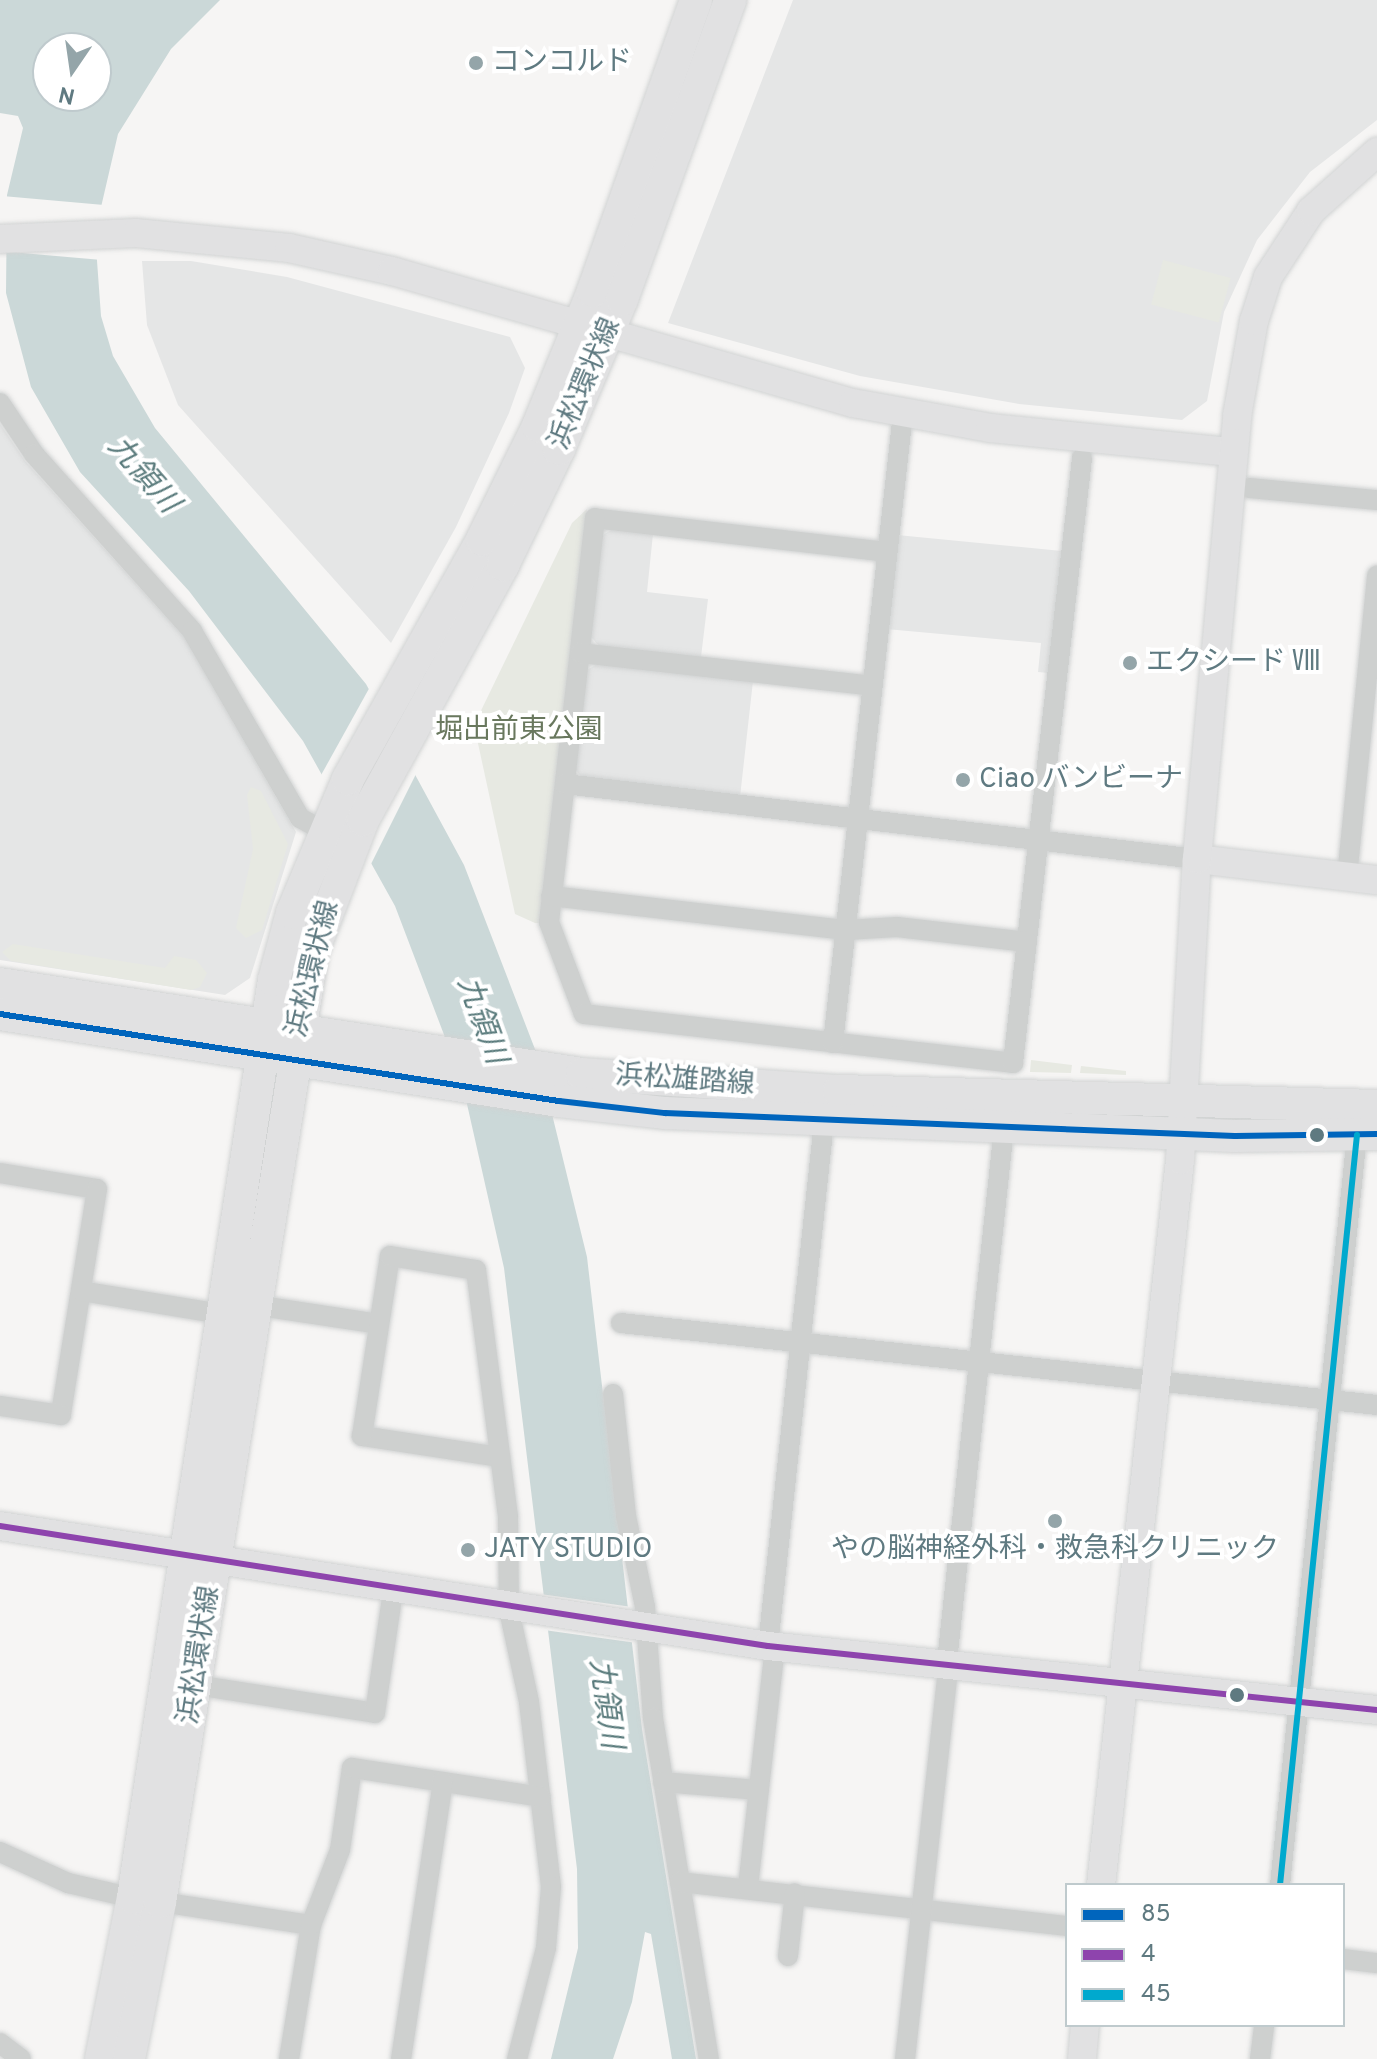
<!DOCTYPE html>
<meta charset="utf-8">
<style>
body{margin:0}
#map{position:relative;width:1377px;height:2059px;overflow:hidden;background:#f6f5f4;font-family:Overpass,"Noto Sans JP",sans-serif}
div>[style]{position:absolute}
.built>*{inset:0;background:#e5e6e6}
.green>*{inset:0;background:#e7e9e2;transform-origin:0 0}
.water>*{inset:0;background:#cbd8d8}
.pier>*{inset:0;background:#f6f5f4;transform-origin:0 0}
.roads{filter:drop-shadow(0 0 2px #d1d3d3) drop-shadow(0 0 2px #d1d3d3)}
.street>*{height:20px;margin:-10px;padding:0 10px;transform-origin:10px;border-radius:10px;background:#ced0cf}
.secondary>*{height:28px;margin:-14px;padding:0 14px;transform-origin:14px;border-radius:14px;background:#e1e1e2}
.primary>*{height:32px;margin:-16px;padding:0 16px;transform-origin:16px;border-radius:16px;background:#e1e1e2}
.bus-1>*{height:6px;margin:-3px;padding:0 3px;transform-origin:3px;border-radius:3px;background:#0065bd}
.bus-2>*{height:6px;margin:-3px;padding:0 3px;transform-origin:3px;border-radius:3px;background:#8e44ad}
.bus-3>*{height:6px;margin:-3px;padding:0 3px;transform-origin:3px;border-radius:3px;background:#00a9ce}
.dots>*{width:22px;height:22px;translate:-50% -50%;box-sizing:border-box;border:4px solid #fff;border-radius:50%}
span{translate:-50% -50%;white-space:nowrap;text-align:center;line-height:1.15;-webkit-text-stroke:8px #fff;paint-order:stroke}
.poi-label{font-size:28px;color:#5f7a81}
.left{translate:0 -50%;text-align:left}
.street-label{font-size:28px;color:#5f7a81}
.park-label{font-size:28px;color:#69785e}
.water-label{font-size:30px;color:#5a7b7c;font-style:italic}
.legend{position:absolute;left:1065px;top:1883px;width:280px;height:144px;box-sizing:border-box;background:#fff;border:2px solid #bfcacd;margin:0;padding:10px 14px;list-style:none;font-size:24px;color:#5f7a81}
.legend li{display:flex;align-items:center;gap:16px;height:40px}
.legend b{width:40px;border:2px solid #bfcacd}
.north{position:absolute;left:32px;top:32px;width:80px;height:80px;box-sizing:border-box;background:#fff;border:2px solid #bfcacd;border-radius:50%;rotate:193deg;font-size:22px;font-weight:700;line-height:32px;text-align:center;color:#5f7a81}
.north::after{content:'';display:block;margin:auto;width:28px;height:36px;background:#94a5a9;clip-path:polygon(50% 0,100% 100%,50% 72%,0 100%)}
</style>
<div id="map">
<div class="built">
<i style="clip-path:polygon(793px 0,1377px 0,1377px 120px,1310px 172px,1257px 240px,1224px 312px,1207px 401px,1182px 420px,1019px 404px,860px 376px,668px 323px)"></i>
<i style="clip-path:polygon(142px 261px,191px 261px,287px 277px,510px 337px,525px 368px,509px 413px,456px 527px,391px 643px,178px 405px,147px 325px)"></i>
<i style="clip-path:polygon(0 424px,25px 461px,184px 637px,296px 832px,250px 978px,225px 995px,0 960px)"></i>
<i style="clip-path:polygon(611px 530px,653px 534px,647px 592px,708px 599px,701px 657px,599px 646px,591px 637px,603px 535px)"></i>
<i style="clip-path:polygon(897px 535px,1062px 551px,1048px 673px,1038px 672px,1041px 643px,886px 629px)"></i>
<i style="clip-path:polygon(597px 664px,753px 681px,740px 797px,583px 779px,575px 769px,587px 670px)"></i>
</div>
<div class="green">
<i style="left:1163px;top:260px;width:70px;height:46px;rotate:15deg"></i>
<i style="clip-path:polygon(587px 509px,539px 923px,535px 923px,515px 914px,474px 725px,572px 523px)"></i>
<i style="clip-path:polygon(251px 787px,261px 791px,288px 844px,262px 930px,246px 938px,236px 928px,253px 849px,247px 795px)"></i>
<i style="clip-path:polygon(13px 944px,165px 968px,174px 956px,196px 960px,207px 973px,200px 987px,191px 990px,11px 961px,2px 952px)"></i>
<i style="clip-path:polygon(1031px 1060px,1072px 1065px,1071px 1073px,1030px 1072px)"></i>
<i style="clip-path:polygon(1081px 1066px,1126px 1071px,1126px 1075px,1080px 1073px)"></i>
</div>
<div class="water">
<i style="clip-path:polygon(evenodd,0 0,220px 0,171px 49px,118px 134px,95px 233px,101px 316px,113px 356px,155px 428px,366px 684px,464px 865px,538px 1057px,587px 1257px,642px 1729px,696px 2059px,672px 2059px,651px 1934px,645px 1932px,632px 2002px,613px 2059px,551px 2059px,578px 1948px,577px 1869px,504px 1268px,462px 1082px,395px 906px,303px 741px,189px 591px,80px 472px,31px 387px,6px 293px,7px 195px,23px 128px,18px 116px,0 113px,0 0,48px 48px,96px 48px,96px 96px,48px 96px,48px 48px)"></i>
</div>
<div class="pier">
<i style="left:104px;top:205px;width:55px;height:102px;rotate:95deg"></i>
<i style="clip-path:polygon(371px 685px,419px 768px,370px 866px,320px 777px)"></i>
<i style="clip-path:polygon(540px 1594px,632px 1607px,637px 1643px,544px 1630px)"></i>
</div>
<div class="roads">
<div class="street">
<i style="left:0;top:403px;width:61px;rotate:56.3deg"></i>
<i style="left:34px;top:454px;width:237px;rotate:48.2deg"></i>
<i style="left:192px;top:631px;width:216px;rotate:60deg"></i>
<i style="left:300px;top:818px;width:26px;rotate:29deg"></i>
<i style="left:1249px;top:488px;width:129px;rotate:5.4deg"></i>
<i style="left:887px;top:552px;width:294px;rotate:-173.4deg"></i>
<i style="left:595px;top:518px;width:407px;rotate:96.5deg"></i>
<i style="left:549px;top:922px;width:98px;rotate:69.2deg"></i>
<i style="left:584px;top:1014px;width:432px;rotate:6.5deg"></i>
<i style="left:1013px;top:1063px;width:609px;rotate:-83.49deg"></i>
<i style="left:580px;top:653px;width:294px;rotate:6.4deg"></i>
<i style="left:565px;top:784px;width:636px;rotate:6.77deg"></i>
<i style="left:1347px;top:877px;width:303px;rotate:-84.3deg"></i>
<i style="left:551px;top:896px;width:297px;rotate:6.6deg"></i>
<i style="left:846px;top:930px;width:51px;rotate:-3.4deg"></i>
<i style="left:897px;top:927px;width:131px;rotate:6.6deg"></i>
<i style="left:833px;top:1043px;width:634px;rotate:-83.66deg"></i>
<i style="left:0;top:1173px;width:98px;rotate:9.4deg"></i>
<i style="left:97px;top:1189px;width:229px;rotate:99.1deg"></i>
<i style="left:61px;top:1415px;width:62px;rotate:-171.6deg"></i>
<i style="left:81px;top:1291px;width:143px;rotate:9.3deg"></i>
<i style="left:254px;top:1305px;width:126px;rotate:8.6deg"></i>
<i style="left:621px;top:1323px;width:760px;rotate:6.19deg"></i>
<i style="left:613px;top:1394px;width:123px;rotate:83.9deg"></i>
<i style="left:626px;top:1516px;width:93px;rotate:78.2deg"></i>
<i style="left:645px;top:1607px;width:111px;rotate:85.9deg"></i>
<i style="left:653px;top:1718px;width:346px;rotate:80.7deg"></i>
<i style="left:500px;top:1457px;width:140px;rotate:-171.3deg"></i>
<i style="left:362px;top:1436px;width:182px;rotate:-81.2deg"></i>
<i style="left:390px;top:1256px;width:87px;rotate:9.2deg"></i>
<i style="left:476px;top:1270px;width:249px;rotate:82.6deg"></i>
<i style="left:508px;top:1517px;width:93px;rotate:89.4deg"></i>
<i style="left:509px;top:1610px;width:94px;rotate:77.7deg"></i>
<i style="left:529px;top:1702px;width:186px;rotate:83.2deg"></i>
<i style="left:551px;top:1887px;width:61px;rotate:94.7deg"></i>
<i style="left:546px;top:1948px;width:115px;rotate:104.6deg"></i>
<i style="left:768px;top:1646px;width:527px;rotate:-83.9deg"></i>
<i style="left:947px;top:1662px;width:537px;rotate:-83.91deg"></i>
<i style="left:195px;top:1685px;width:182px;rotate:8.8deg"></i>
<i style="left:375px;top:1713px;width:123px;rotate:-81.6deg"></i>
<i style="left:663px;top:1782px;width:96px;rotate:4.8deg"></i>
<i style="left:0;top:1852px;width:75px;rotate:24.5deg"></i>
<i style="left:68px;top:1883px;width:67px;rotate:13deg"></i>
<i style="left:680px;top:1882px;width:389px;rotate:6.5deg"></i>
<i style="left:1280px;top:1885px;width:754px;rotate:-84.14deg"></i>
<i style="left:748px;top:1887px;width:242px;rotate:-83.6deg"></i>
<i style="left:160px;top:1902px;width:153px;rotate:8.7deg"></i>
<i style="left:788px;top:1956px;width:63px;rotate:-83.7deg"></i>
<i style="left:1343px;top:1959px;width:34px;rotate:7deg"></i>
<i style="left:0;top:2043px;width:26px;rotate:37deg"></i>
<i style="left:289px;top:2059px;width:136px;rotate:-80.7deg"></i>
<i style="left:311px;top:1925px;width:80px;rotate:-68.9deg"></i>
<i style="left:340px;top:1850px;width:83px;rotate:-81.7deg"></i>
<i style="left:352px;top:1768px;width:191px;rotate:8.7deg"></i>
<i style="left:401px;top:2059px;width:280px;rotate:-81.4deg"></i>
<i style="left:905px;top:2059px;width:398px;rotate:-83.7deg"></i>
<i style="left:1260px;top:2059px;width:34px;rotate:-83deg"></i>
</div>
<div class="secondary">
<i style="left:0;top:239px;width:136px;rotate:-2.5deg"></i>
<i style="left:136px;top:233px;width:154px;rotate:5.6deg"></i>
<i style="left:289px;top:248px;width:106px;rotate:12.6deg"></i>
<i style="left:392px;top:271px;width:480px;rotate:16deg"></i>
<i style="left:853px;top:403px;width:139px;rotate:10.3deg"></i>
<i style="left:990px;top:428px;width:243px;rotate:5.7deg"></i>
<i style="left:1197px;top:859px;width:181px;rotate:6.7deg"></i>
<i style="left:0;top:1526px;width:777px;rotate:8.88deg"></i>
<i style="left:768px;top:1646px;width:612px;rotate:6deg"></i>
<i style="left:1101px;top:1885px;width:729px;rotate:-83.78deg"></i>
<i style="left:1180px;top:1160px;width:301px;rotate:-86.8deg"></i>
<i style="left:1197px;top:859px;width:445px;rotate:-84.8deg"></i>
<i style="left:1237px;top:416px;width:97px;rotate:-79.9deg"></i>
<i style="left:1254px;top:321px;width:46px;rotate:-72.3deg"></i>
<i style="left:1268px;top:277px;width:79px;rotate:-56.9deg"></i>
<i style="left:1311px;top:211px;width:89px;rotate:-41.8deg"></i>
<i style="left:1082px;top:2059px;width:34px;rotate:-85deg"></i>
</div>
<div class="primary">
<i style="left:0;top:984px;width:589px;rotate:8.79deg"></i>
<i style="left:582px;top:1074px;width:258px;rotate:3.8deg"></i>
<i style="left:839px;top:1091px;width:538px;rotate:1.6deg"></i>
<i style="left:0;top:1014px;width:566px;rotate:8.85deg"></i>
<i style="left:559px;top:1101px;width:107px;rotate:6.5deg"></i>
<i style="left:665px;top:1113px;width:570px;rotate:2.31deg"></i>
<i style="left:1235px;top:1136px;width:142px;rotate:-0.8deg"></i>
<i style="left:101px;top:2059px;width:164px;rotate:-78.8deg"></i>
<i style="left:133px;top:1898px;width:929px;rotate:-81.27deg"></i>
<i style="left:274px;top:980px;width:69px;rotate:-75deg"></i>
<i style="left:292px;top:913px;width:145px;rotate:-67.3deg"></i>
<i style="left:348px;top:779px;width:274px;rotate:-60.7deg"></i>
<i style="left:482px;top:540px;width:127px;rotate:-63.8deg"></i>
<i style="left:538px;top:426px;width:146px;rotate:-67.8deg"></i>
<i style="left:593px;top:291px;width:309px;rotate:-70.5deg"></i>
<i style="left:129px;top:2059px;width:160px;rotate:-78.8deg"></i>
<i style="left:160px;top:1902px;width:963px;rotate:-80.86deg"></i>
<i style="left:313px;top:951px;width:140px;rotate:-69.1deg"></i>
<i style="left:363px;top:820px;width:291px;rotate:-61.2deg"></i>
<i style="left:503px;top:565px;width:129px;rotate:-64.2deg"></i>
<i style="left:559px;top:449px;width:163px;rotate:-67.2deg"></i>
<i style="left:622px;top:299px;width:318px;rotate:-70.1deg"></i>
</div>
</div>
<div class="bus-1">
<i style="left:0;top:1014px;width:566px;rotate:8.85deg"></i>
<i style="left:559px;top:1101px;width:107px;rotate:6.5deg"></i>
<i style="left:665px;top:1113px;width:570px;rotate:2.31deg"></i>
<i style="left:1235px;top:1136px;width:142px;rotate:-0.8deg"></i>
</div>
<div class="bus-2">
<i style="left:0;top:1526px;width:777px;rotate:8.88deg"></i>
<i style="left:768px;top:1646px;width:612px;rotate:6deg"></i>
</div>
<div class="bus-3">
<i style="left:1280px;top:1885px;width:754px;rotate:-84.14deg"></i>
</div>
<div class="dots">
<i style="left:476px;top:63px;background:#94a5a9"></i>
<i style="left:1130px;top:663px;background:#94a5a9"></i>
<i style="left:963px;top:780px;background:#94a5a9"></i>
<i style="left:1317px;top:1135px;background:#5f7a81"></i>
<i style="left:1055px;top:1521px;background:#94a5a9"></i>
<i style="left:468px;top:1550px;background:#94a5a9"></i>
<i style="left:1237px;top:1695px;background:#5f7a81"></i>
</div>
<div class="poi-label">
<span class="left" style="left:492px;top:63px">コンコルド</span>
<span class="left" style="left:1146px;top:663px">エクシード Ⅷ</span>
<span class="left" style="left:979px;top:780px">Ciao バンビーナ</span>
<span class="left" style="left:484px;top:1550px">JATY STUDIO</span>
<span style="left:1055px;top:1550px">やの脳神経外科・救急科クリニック</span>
</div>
<div class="street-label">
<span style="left:586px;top:384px;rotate:-67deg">浜松環状線</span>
<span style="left:314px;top:969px;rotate:-76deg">浜松環状線</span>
<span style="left:685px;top:1081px;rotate:4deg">浜松雄踏線</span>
<span style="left:200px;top:1655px;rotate:-81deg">浜松環状線</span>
</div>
<div class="park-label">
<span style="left:519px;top:731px">堀出前東公園</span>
</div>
<div class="water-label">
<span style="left:142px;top:476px;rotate:49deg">九領川</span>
<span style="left:480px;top:1021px;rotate:70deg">九領川</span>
<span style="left:604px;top:1704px;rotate:82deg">九領川</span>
</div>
<ul class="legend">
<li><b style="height:10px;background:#0065bd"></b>85</li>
<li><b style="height:10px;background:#8e44ad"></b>4</li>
<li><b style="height:10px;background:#00a9ce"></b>45</li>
</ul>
<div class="north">N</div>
</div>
